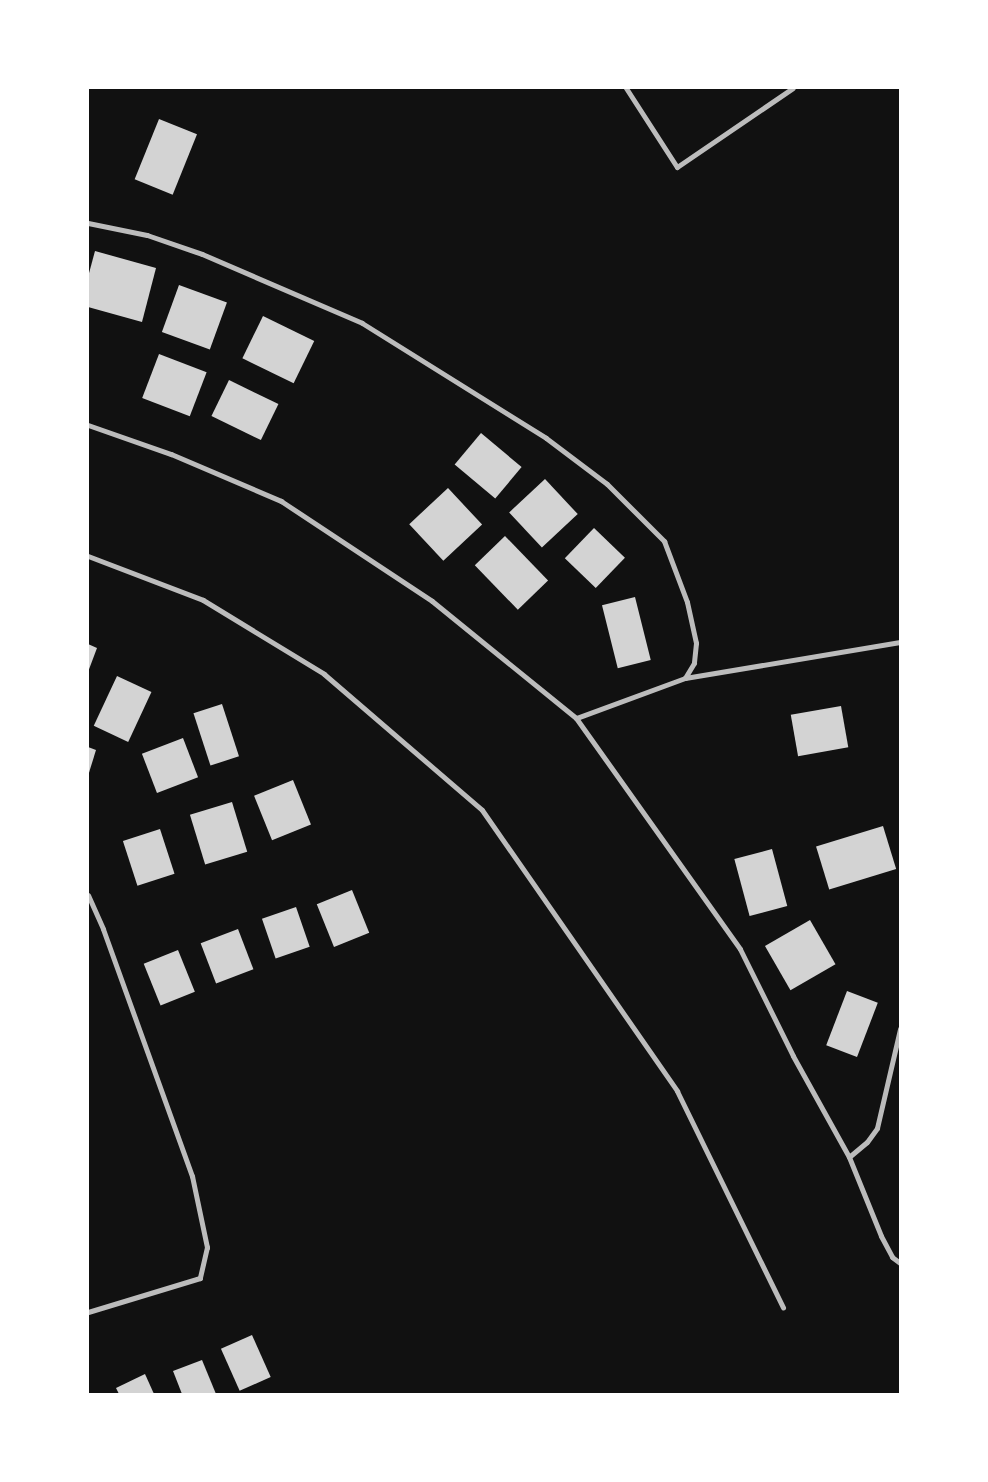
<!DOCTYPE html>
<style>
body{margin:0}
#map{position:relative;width:988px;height:1482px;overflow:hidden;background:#111;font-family:"Source Sans 3",sans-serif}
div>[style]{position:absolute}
.building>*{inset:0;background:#d3d3d3;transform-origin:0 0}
.minor>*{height:5px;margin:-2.5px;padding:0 2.5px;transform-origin:2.5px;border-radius:2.5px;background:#bcbcbc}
span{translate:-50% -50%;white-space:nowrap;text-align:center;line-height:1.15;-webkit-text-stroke:4px #fff;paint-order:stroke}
.frame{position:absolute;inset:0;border:89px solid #fff;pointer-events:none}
</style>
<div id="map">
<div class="building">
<i style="left:159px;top:119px;width:41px;height:65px;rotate:22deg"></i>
<i style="clip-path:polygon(95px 251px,156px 268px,142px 322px,88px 307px,88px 277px)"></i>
<i style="left:179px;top:285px;width:51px;height:50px;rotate:20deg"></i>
<i style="left:263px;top:316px;width:57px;height:47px;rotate:26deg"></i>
<i style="left:159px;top:354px;width:51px;height:47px;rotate:21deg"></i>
<i style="left:229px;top:380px;width:55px;height:40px;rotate:26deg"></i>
<i style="left:481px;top:433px;width:53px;height:41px;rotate:40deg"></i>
<i style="left:545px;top:479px;width:48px;height:49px;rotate:47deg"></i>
<i style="left:448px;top:488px;width:50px;height:53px;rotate:47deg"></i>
<i style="left:594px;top:528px;width:43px;height:42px;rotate:44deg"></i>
<i style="left:505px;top:536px;width:62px;height:42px;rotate:46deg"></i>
<i style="left:635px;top:597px;width:65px;height:34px;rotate:76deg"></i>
<i style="clip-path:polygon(88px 644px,97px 648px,88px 672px)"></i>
<i style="left:117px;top:676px;width:38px;height:55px;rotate:25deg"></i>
<i style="left:222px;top:704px;width:55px;height:30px;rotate:72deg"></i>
<i style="left:841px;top:706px;width:42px;height:51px;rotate:80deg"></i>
<i style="left:183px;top:738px;width:42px;height:44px;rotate:69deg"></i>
<i style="clip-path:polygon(88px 747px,96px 750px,88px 776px)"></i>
<i style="left:293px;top:780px;width:48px;height:42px;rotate:68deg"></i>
<i style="left:232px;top:802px;width:52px;height:44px;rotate:73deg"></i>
<i style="left:883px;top:826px;width:45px;height:70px;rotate:73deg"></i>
<i style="left:160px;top:829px;width:47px;height:39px;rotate:72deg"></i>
<i style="left:772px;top:849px;width:59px;height:39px;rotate:75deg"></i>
<i style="left:352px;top:890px;width:46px;height:38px;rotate:68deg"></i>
<i style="left:296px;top:907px;width:42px;height:36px;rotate:71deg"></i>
<i style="left:810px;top:920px;width:51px;height:52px;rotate:60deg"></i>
<i style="left:238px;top:929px;width:43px;height:40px;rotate:69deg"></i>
<i style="left:178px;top:950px;width:45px;height:37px;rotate:68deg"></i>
<i style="left:847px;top:991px;width:33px;height:58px;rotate:21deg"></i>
<i style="left:252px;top:1335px;width:46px;height:34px;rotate:66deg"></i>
<i style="clip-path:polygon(202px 1360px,216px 1394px,182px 1394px,173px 1371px)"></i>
<i style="clip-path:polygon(145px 1374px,154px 1394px,119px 1394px,116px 1388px)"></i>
</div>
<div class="minor">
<i style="left:626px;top:88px;width:94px;rotate:57.2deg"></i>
<i style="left:677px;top:167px;width:140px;rotate:-34.3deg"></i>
<i style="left:88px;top:223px;width:60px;rotate:11.5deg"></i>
<i style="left:147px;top:235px;width:58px;rotate:19.1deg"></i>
<i style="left:202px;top:254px;width:174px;rotate:23.3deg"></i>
<i style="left:362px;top:323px;width:217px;rotate:32deg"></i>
<i style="left:546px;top:438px;width:76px;rotate:37deg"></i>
<i style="left:607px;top:484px;width:81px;rotate:45deg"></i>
<i style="left:664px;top:541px;width:65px;rotate:69.3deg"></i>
<i style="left:687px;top:602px;width:42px;rotate:77.6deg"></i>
<i style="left:696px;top:643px;width:20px;rotate:96deg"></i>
<i style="left:694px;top:663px;width:17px;rotate:121deg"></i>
<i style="left:685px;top:678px;width:116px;rotate:159.8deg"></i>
<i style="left:88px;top:425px;width:88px;rotate:19.3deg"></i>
<i style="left:171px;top:454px;width:120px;rotate:23.1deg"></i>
<i style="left:281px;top:501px;width:181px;rotate:33.5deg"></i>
<i style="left:432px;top:601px;width:186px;rotate:39.1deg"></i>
<i style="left:576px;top:718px;width:283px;rotate:54.6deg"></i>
<i style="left:740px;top:949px;width:119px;rotate:63.6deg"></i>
<i style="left:793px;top:1056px;width:115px;rotate:61deg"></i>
<i style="left:849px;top:1157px;width:85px;rotate:67.9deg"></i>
<i style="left:881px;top:1236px;width:24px;rotate:62deg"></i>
<i style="left:892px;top:1257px;width:10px;rotate:37deg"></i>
<i style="left:88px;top:556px;width:123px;rotate:20.9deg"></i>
<i style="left:203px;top:600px;width:142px;rotate:31.4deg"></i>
<i style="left:324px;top:674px;width:208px;rotate:40.7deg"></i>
<i style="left:482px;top:810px;width:342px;rotate:55.2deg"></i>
<i style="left:677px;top:1091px;width:241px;rotate:63.9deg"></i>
<i style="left:685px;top:678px;width:218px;rotate:-9.5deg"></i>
<i style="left:88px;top:895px;width:37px;rotate:66deg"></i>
<i style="left:103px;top:929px;width:263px;rotate:70.2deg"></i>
<i style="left:192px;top:1176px;width:73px;rotate:78.1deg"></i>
<i style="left:207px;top:1247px;width:32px;rotate:103deg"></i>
<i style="left:200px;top:1278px;width:117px;rotate:163.1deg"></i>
<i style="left:849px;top:1157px;width:23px;rotate:-40deg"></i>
<i style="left:867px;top:1142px;width:17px;rotate:-54deg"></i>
<i style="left:877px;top:1128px;width:102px;rotate:-76.9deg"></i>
</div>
<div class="frame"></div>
</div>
